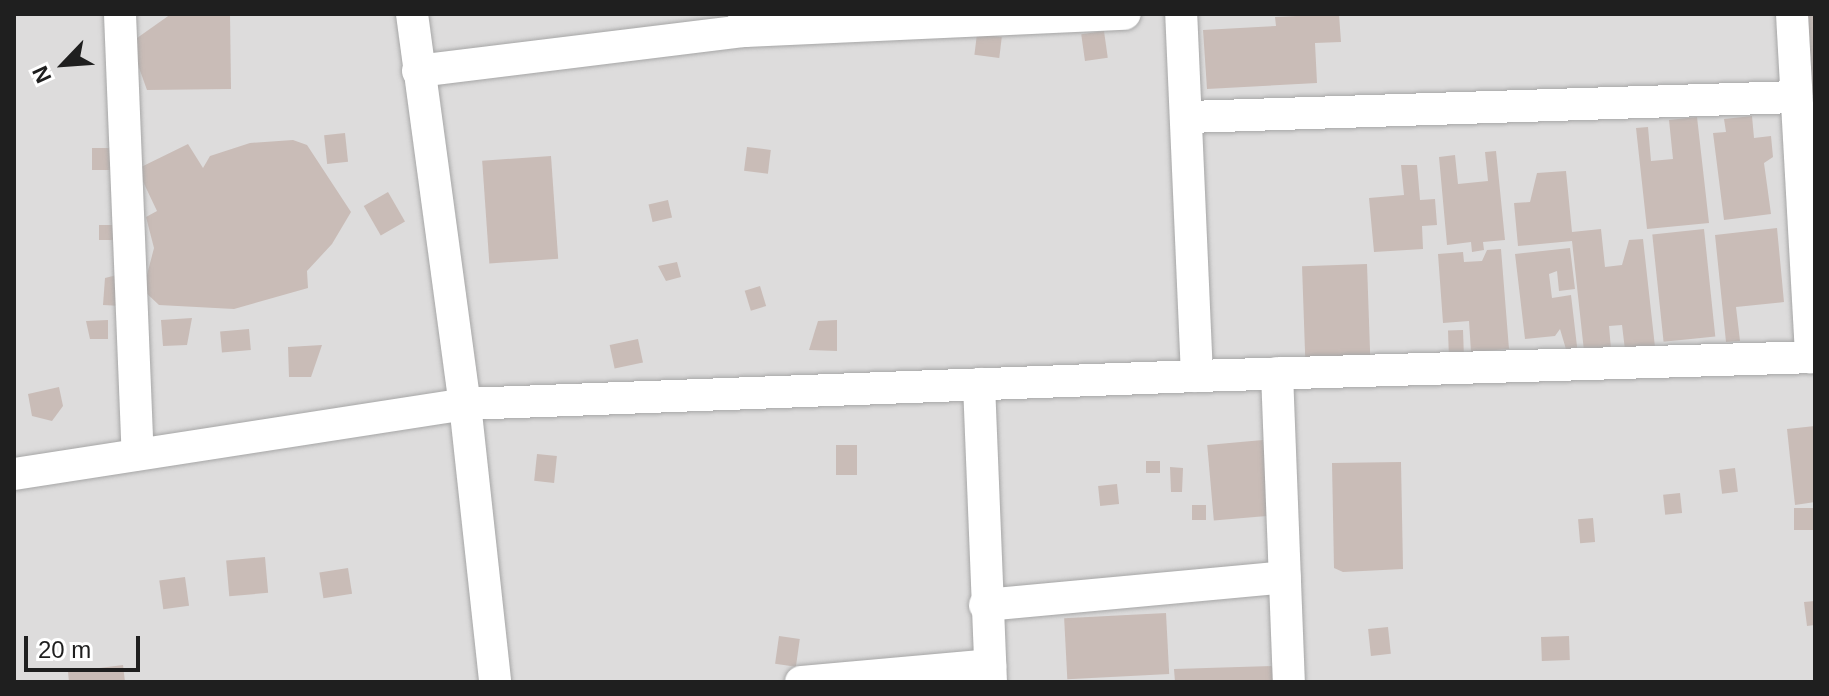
<!DOCTYPE html>
<style>
body{margin:0}
#map{position:relative;width:1829px;height:696px;overflow:hidden;background:#f1ebe4;font-family:Arial,sans-serif}
div>[style]{position:absolute}
.residential>*{inset:0;background:#dddcdc;transform-origin:0 0}
.building>*{inset:0;background:#c9bcb7;transform-origin:0 0}
.roads{filter:drop-shadow(0 0 2px #a6a6a6) drop-shadow(0 0 2px #a6a6a6)}
.street>*{height:32px;margin:-16px;padding:0 16px;transform-origin:16px;border-radius:16px;background:#fff}
span{translate:-50% -50%;white-space:nowrap;text-align:center;line-height:1.15;-webkit-text-stroke:6px #fff;paint-order:stroke}
.frame{position:absolute;inset:0;border:16px solid #1f1f1f;pointer-events:none}
.north{position:absolute;left:24px;top:24px;width:80px;height:80px;-webkit-text-stroke:6px #fff;paint-order:stroke;rotate:245deg;font-size:22px;font-weight:700;line-height:32px;text-align:center;color:#1f1f1f}
.north::after{content:'';display:block;margin:auto;width:28px;height:36px;background:#1f1f1f;clip-path:polygon(50% 0,100% 100%,50% 72%,0 100%)}
.scale{position:absolute;left:24px;top:636px;width:116px;height:36px;box-sizing:border-box;border:4px solid #1f1f1f;border-top:0;padding-left:10px;font-size:24px;line-height:28px;white-space:nowrap;color:#1f1f1f;-webkit-text-stroke:6px #fff;paint-order:stroke}
</style>
<div id="map">
<div class="residential">
<i style="left:14px;top:14px;width:1801px;height:668px"></i>
</div>
<div class="building">
<i style="clip-path:polygon(171px 14px,230px 14px,231px 89px,147px 90px,130px 43px)"></i>
<i style="clip-path:polygon(1339px 14px,1341px 42px,1315px 43px,1317px 83px,1207px 89px,1203px 30px,1276px 26px,1275px 17px)"></i>
<i style="left:1807px;top:14px;width:8px;height:81px"></i>
<i style="left:1104px;top:31px;width:27px;height:23px;rotate:82deg"></i>
<i style="left:977px;top:34px;width:25px;height:21px;rotate:7deg"></i>
<i style="clip-path:polygon(1752px 116px,1754px 138px,1771px 136px,1773px 157px,1764px 163px,1771px 214px,1724px 220px,1713px 133px,1726px 132px,1724px 119px)"></i>
<i style="clip-path:polygon(1697px 117px,1709px 223px,1647px 229px,1636px 128px,1648px 127px,1651px 161px,1673px 159px,1669px 120px)"></i>
<i style="left:345px;top:133px;width:29px;height:21px;rotate:84deg"></i>
<i style="clip-path:polygon(293px 140px,307px 145px,351px 212px,332px 244px,307px 271px,308px 288px,234px 309px,159px 305px,143px 290px,154px 248px,146px 217px,157px 211px,137px 169px,188px 144px,203px 168px,210px 156px,250px 143px)"></i>
<i style="left:747px;top:147px;width:24px;height:24px;rotate:7deg"></i>
<i style="left:92px;top:148px;width:24px;height:22px"></i>
<i style="clip-path:polygon(1496px 151px,1505px 240px,1483px 242px,1484px 250px,1472px 252px,1471px 242px,1447px 245px,1439px 157px,1455px 155px,1458px 184px,1488px 181px,1485px 152px)"></i>
<i style="left:551px;top:156px;width:103px;height:69px;rotate:86deg"></i>
<i style="clip-path:polygon(1401px 165px,1417px 165px,1420px 200px,1435px 199px,1437px 225px,1422px 226px,1423px 249px,1374px 252px,1369px 198px,1404px 195px)"></i>
<i style="clip-path:polygon(1566px 171px,1572px 232px,1601px 229px,1605px 267px,1622px 265px,1629px 240px,1643px 239px,1655px 347px,1625px 350px,1622px 325px,1609px 326px,1611px 349px,1584px 351px,1572px 241px,1518px 246px,1514px 203px,1530px 202px,1537px 173px)"></i>
<i style="left:388px;top:192px;width:34px;height:28px;rotate:60deg"></i>
<i style="left:668px;top:200px;width:18px;height:20px;rotate:77deg"></i>
<i style="left:99px;top:225px;width:21px;height:15px"></i>
<i style="clip-path:polygon(1777px 228px,1784px 302px,1736px 307px,1740px 341px,1726px 342px,1715px 235px)"></i>
<i style="left:1704px;top:229px;width:108px;height:52px;rotate:84deg"></i>
<i style="clip-path:polygon(1570px 248px,1575px 289px,1559px 291px,1557px 271px,1549px 274px,1552px 298px,1571px 295px,1578px 355px,1568px 356px,1560px 329px,1555px 336px,1525px 339px,1515px 254px)"></i>
<i style="clip-path:polygon(1501px 249px,1509px 349px,1471px 352px,1469px 321px,1443px 323px,1438px 254px,1463px 252px,1464px 262px,1482px 261px,1487px 250px)"></i>
<i style="clip-path:polygon(677px 262px,681px 277px,666px 281px,658px 266px)"></i>
<i style="left:1367px;top:264px;width:98px;height:65px;rotate:88deg"></i>
<i style="clip-path:polygon(125px 273px,122px 306px,103px 305px,105px 278px)"></i>
<i style="left:760px;top:286px;width:21px;height:16px;rotate:73deg"></i>
<i style="clip-path:polygon(192px 318px,187px 345px,163px 346px,161px 320px)"></i>
<i style="clip-path:polygon(108px 320px,108px 339px,90px 339px,86px 321px)"></i>
<i style="clip-path:polygon(837px 320px,837px 351px,809px 350px,818px 321px)"></i>
<i style="left:249px;top:329px;width:21px;height:29px;rotate:85deg"></i>
<i style="left:1463px;top:330px;width:27px;height:15px;rotate:88deg"></i>
<i style="left:638px;top:339px;width:24px;height:29px;rotate:78deg"></i>
<i style="clip-path:polygon(322px 345px,311px 377px,289px 377px,288px 347px)"></i>
<i style="clip-path:polygon(59px 387px,63px 406px,52px 421px,32px 416px,28px 394px)"></i>
<i style="clip-path:polygon(1815px 426px,1815px 502px,1795px 505px,1787px 429px)"></i>
<i style="left:1263px;top:440px;width:76px;height:56px;rotate:85deg"></i>
<i style="left:836px;top:445px;width:21px;height:30px"></i>
<i style="left:537px;top:454px;width:20px;height:27px;rotate:6deg"></i>
<i style="left:1160px;top:461px;width:12px;height:14px;rotate:90deg"></i>
<i style="clip-path:polygon(1401px 462px,1403px 569px,1343px 572px,1334px 568px,1332px 463px)"></i>
<i style="clip-path:polygon(1170px 467px,1183px 468px,1182px 492px,1171px 492px)"></i>
<i style="left:1735px;top:468px;width:24px;height:16px;rotate:83deg"></i>
<i style="left:1117px;top:484px;width:20px;height:19px;rotate:84deg"></i>
<i style="left:1680px;top:493px;width:20px;height:17px;rotate:84deg"></i>
<i style="left:1206px;top:505px;width:15px;height:14px;rotate:90deg"></i>
<i style="left:1815px;top:508px;width:22px;height:21px;rotate:90deg"></i>
<i style="left:1593px;top:518px;width:24px;height:15px;rotate:85deg"></i>
<i style="left:265px;top:557px;width:36px;height:39px;rotate:85deg"></i>
<i style="left:348px;top:568px;width:26px;height:29px;rotate:81deg"></i>
<i style="left:185px;top:577px;width:29px;height:26px;rotate:82deg"></i>
<i style="clip-path:polygon(1815px 601px,1815px 625px,1807px 626px,1804px 602px)"></i>
<i style="left:1166px;top:613px;width:61px;height:102px;rotate:87deg"></i>
<i style="left:1388px;top:627px;width:27px;height:20px;rotate:84deg"></i>
<i style="left:779px;top:636px;width:21px;height:28px;rotate:8deg"></i>
<i style="left:1569px;top:636px;width:24px;height:28px;rotate:88deg"></i>
<i style="clip-path:polygon(123px 665px,125px 682px,69px 682px,68px 672px)"></i>
<i style="clip-path:polygon(1275px 666px,1275px 682px,1175px 682px,1174px 669px)"></i>
</div>
<div class="roads">
<div class="street">
<i style="left:120px;top:14px;width:439px;rotate:87.7deg"></i>
<i style="left:412px;top:14px;width:394px;rotate:82.3deg"></i>
<i style="left:465px;top:404px;width:280px;rotate:83.8deg"></i>
<i style="left:1792px;top:14px;width:344px;rotate:86.8deg"></i>
<i style="left:745px;top:31px;width:380px;rotate:-2.6deg"></i>
<i style="left:418px;top:71px;width:329px;rotate:-7deg"></i>
<i style="left:745px;top:31px;width:17px;rotate:-93deg"></i>
<i style="left:1189px;top:117px;width:607px;rotate:-1.89deg"></i>
<i style="left:1277px;top:373px;width:309px;rotate:87.8deg"></i>
<i style="left:1197px;top:376px;width:618px;rotate:-1.76deg"></i>
<i style="left:979px;top:384px;width:298px;rotate:87.7deg"></i>
<i style="left:14px;top:474px;width:456px;rotate:-8.8deg"></i>
<i style="left:465px;top:404px;width:733px;rotate:-2.19deg"></i>
<i style="left:1197px;top:376px;width:362px;rotate:-92.5deg"></i>
<i style="left:985px;top:605px;width:301px;rotate:-5.3deg"></i>
<i style="left:801px;top:682px;width:190px;rotate:-5.1deg"></i>
</div>
</div>
<div class="frame"></div>
<div class="north">N</div>
<div class="scale">20 m</div>
</div>
